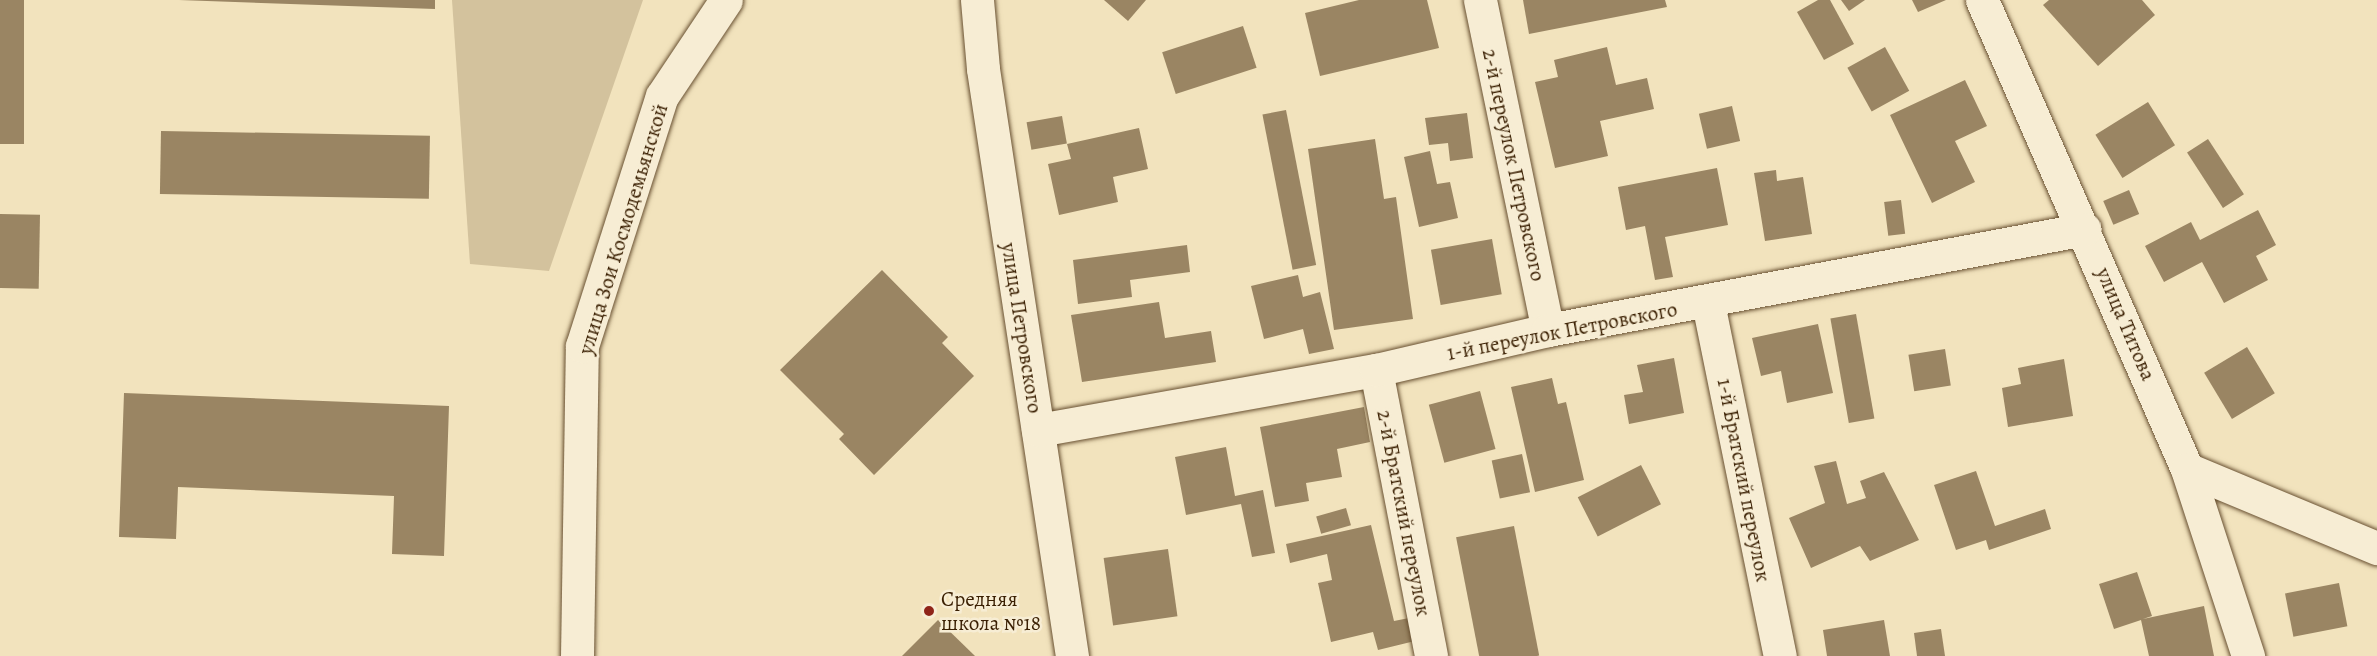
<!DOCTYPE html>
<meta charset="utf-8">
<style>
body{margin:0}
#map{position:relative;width:2377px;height:656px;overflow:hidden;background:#f2e3bd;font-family:Alegreya,serif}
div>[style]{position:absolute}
.green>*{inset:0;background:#d3c29d}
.building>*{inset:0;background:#9a8563;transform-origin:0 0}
.roads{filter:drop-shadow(0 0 2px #685031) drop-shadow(0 0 2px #685031)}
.minor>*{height:33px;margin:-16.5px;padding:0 16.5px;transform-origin:16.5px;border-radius:16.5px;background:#f7edd4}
.dots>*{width:16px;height:16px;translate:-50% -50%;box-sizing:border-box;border:3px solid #f7edd4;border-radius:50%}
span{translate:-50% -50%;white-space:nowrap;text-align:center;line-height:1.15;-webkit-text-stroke:5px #f7edd4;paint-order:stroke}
.street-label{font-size:21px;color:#3a1f02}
.poi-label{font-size:21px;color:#3a1f02}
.left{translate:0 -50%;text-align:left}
</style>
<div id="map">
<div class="green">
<i style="clip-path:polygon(452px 0,643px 0,549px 271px,470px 264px)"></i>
</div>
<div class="building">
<i style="left:0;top:0;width:24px;height:144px"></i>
<i style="clip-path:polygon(179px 0,435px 0,435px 9px)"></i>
<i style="clip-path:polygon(1104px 0,1146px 0,1128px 21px)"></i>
<i style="clip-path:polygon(1359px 0,1427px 0,1439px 48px,1320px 76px,1305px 13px)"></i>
<i style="clip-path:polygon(1523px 0,1665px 0,1667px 7px,1529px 34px)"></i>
<i style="clip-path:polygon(1818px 0,1830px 0,1854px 44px,1824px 60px,1797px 12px)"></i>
<i style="clip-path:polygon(1841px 0,1865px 0,1849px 11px)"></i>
<i style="clip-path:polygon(1912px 0,1946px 0,1918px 12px)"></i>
<i style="clip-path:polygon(2049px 0,2142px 0,2155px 15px,2098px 66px,2043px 5px)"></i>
<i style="left:1243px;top:26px;width:44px;height:85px;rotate:72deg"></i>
<i style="clip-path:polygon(1607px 47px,1616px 85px,1647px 78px,1654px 109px,1600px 121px,1608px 156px,1555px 168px,1535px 82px,1558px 77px,1554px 60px)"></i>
<i style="left:1885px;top:47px;width:50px;height:43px;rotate:61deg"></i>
<i style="clip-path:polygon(1965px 80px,1987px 126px,1955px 141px,1975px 182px,1932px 203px,1890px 115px)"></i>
<i style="left:2148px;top:102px;width:51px;height:62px;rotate:58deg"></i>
<i style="left:1732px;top:106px;width:36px;height:34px;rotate:77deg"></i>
<i style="left:1286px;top:110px;width:158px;height:24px;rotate:79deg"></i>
<i style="clip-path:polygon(1467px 113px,1473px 158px,1450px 161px,1448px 143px,1429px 145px,1425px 118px)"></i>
<i style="left:1062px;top:116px;width:28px;height:36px;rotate:80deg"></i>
<i style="clip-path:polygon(1139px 128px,1148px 169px,1113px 177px,1118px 202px,1059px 215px,1048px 164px,1071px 159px,1067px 144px)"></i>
<i style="left:161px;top:131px;width:269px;height:63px;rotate:1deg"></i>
<i style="clip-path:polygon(1375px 139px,1384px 199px,1396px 197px,1413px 319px,1334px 330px,1308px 149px)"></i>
<i style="left:2208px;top:139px;width:66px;height:25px;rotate:57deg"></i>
<i style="clip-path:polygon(1430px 151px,1437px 184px,1450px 182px,1458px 218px,1419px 227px,1404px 157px)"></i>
<i style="clip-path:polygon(1717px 168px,1728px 225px,1665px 237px,1673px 277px,1655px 280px,1645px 226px,1626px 230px,1618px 187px)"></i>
<i style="clip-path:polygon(1776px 170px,1777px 181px,1803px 177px,1812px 234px,1765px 241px,1754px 173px)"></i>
<i style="left:2129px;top:190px;width:26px;height:28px;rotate:67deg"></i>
<i style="left:1901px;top:200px;width:34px;height:17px;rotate:83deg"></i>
<i style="clip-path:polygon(2258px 210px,2276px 245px,2256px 256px,2268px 280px,2224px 303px,2202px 262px,2164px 282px,2145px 246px,2191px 222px,2200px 240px)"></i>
<i style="left:0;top:214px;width:40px;height:74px;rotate:1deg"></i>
<i style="left:1492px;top:239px;width:56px;height:62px;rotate:80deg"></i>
<i style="clip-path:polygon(1187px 245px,1190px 272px,1130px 280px,1132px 297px,1078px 304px,1073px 260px)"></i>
<i style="clip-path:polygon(882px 270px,948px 337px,942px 343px,974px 376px,874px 475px,839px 439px,844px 434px,780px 370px)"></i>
<i style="clip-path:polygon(1298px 275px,1303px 297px,1320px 292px,1334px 349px,1309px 354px,1303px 329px,1264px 339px,1251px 286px)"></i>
<i style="clip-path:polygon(1159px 302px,1165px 338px,1211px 331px,1216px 362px,1082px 382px,1071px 315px)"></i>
<i style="left:1856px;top:314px;width:106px;height:26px;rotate:80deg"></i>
<i style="clip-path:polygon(1818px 324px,1833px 393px,1787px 403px,1781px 371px,1761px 376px,1752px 338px)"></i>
<i style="left:2247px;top:347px;width:54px;height:50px;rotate:59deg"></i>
<i style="left:1945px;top:349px;width:37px;height:37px;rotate:81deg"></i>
<i style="clip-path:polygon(1674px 358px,1684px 413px,1629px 424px,1624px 395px,1643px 392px,1637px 365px)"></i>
<i style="clip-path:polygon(2064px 359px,2073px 416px,2008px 427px,2002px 388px,2021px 384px,2018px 368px)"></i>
<i style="clip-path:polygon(1552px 378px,1558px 404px,1566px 402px,1584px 480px,1535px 492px,1511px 387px)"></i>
<i style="left:1480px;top:391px;width:60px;height:53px;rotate:75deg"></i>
<i style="clip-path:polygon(124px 393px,449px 406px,444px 556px,392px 554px,394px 496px,178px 487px,176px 539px,119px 537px)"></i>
<i style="clip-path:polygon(1364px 407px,1370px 442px,1337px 449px,1342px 477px,1306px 483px,1309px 501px,1275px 507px,1260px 427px)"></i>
<i style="clip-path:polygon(1226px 447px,1235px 496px,1263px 490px,1275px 553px,1252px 557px,1241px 504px,1186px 515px,1175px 457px)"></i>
<i style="left:1522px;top:454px;width:39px;height:31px;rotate:78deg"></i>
<i style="clip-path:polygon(1836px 461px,1847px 504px,1866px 498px,1860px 481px,1884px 472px,1919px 540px,1870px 561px,1860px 546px,1811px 568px,1789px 518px,1825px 503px,1814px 466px)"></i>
<i style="left:1641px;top:465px;width:44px;height:71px;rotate:63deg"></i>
<i style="clip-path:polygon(1976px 471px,1995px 526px,2045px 509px,2051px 529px,1989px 550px,1986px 540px,1956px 550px,1934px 485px)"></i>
<i style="left:1346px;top:508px;width:18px;height:31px;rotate:74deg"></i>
<i style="clip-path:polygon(1371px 525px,1394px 621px,1414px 617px,1419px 640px,1378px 650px,1373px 632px,1331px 642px,1318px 583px,1332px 580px,1327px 554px,1290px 563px,1286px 544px)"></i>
<i style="left:1514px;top:526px;width:132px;height:59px;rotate:79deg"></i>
<i style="left:1168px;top:549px;width:68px;height:65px;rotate:82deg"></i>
<i style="clip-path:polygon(2137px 572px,2152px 616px,2143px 619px,2204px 606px,2214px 656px,2149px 656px,2141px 620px,2114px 629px,2099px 584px)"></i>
<i style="left:2339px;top:583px;width:44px;height:55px;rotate:79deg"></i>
<i style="clip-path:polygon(938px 620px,975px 656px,902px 656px)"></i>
<i style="clip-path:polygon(1884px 620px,1890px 656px,1827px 656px,1823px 630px)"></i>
<i style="clip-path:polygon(1941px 629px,1945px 656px,1917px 656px,1914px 633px)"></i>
</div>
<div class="roads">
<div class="minor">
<i style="left:977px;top:0;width:69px;rotate:85deg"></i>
<i style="left:983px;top:69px;width:594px;rotate:81.38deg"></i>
<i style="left:1480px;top:0;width:337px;rotate:78.4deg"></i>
<i style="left:1982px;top:0;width:512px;rotate:66.39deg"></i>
<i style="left:2187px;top:469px;width:197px;rotate:71.9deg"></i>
<i style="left:1708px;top:303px;width:360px;rotate:78.5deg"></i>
<i style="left:1376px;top:370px;width:291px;rotate:79.1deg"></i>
<i style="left:1038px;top:430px;width:343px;rotate:-10.1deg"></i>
<i style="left:1376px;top:370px;width:177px;rotate:-13.1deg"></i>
<i style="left:1548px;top:330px;width:546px;rotate:-10.65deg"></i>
<i style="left:2187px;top:469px;width:206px;rotate:22.6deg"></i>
<i style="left:577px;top:656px;width:310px;rotate:-89.1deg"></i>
<i style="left:582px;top:346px;width:262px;rotate:-72.3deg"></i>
<i style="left:662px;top:96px;width:115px;rotate:-56.3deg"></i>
</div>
</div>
<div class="dots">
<i style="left:929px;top:611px;background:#8f2418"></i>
</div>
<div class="street-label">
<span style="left:1514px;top:165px;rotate:78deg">2-й переулок Петровского</span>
<span style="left:623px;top:229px;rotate:-73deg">улица Зои Космодемьянской</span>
<span style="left:2126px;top:324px;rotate:67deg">улица Титова</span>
<span style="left:1022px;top:328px;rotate:81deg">улица Петровского</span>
<span style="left:1562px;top:331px;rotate:-11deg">1-й переулок Петровского</span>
<span style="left:1744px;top:480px;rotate:79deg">1-й Братский переулок</span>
<span style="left:1404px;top:513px;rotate:79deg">2-й Братский переулок</span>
</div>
<div class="poi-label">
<span class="left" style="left:941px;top:611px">Средняя<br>школа №18</span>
</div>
</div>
